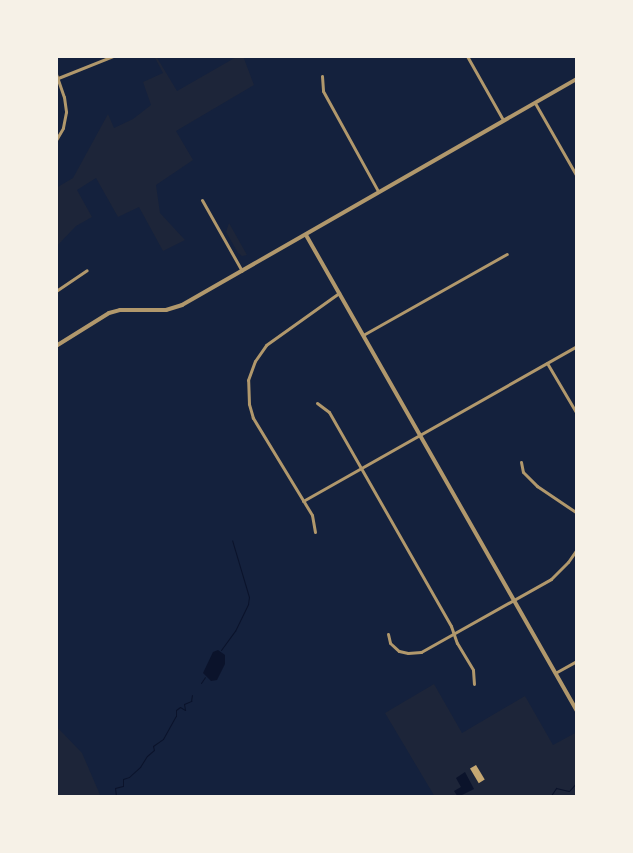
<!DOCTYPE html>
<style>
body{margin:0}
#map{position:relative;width:633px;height:853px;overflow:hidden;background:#14213d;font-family:"Roboto Condensed",sans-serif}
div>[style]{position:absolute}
.green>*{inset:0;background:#1d2539}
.water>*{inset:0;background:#0b132b}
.stream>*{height:1px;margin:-0.5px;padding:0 0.5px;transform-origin:0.5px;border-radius:0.5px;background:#0b132b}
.building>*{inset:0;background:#c6a872;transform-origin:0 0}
.minor>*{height:3px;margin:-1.5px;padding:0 1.5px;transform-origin:1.5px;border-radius:1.5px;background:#b1986c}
.tertiary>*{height:4px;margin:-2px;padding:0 2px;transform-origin:2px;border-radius:2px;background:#b1986c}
span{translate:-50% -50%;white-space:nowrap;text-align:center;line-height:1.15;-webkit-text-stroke:4.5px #f6f1e7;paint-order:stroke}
.frame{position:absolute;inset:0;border:58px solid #f6f1e7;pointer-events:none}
</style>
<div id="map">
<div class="green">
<i style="clip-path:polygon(154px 56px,156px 56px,177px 91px,238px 56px,243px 56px,254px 85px,176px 131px,193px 160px,156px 185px,160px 213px,185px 240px,163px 251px,139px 207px,118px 217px,96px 178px,77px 190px,92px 217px,76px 226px,56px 247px,56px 188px,73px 178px,108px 114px,114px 128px,133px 119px,151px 105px,143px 82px,163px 73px)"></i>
<i style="clip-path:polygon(229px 223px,247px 255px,242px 256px,238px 253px,226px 232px)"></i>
<i style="clip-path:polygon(434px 684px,462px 733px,525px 696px,553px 745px,577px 732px,577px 797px,435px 797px,385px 713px)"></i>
<i style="clip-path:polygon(56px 726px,82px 753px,101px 797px,56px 797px)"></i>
</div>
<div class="water">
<i style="clip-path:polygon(218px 650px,225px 655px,225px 664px,217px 680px,211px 681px,203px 673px,213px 652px)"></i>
<i style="clip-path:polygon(465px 772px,474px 789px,458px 797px,454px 791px,461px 787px,456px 778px)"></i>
</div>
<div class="stream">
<i style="left:221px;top:650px;width:24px;rotate:-54deg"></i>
<i style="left:235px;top:631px;width:30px;rotate:-64deg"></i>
<i style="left:248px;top:604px;width:7px;rotate:-82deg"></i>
<i style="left:249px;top:597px;width:59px;rotate:-106.6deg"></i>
<i style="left:201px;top:683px;width:7px;rotate:-56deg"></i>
<i style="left:114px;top:797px;width:2px;rotate:-27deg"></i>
<i style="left:116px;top:796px;width:8px;rotate:-97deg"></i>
<i style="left:115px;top:788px;width:8px;rotate:-14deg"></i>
<i style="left:123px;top:786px;width:7px;rotate:-90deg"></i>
<i style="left:123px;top:779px;width:6px;rotate:-18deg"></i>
<i style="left:129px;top:777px;width:15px;rotate:-42deg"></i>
<i style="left:140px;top:767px;width:13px;rotate:-58deg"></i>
<i style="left:147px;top:756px;width:9px;rotate:-41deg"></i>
<i style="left:154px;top:750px;width:4px;rotate:-104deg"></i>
<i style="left:153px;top:746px;width:12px;rotate:-35deg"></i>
<i style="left:163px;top:739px;width:26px;rotate:-61deg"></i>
<i style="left:176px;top:716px;width:6px;rotate:-90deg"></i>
<i style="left:176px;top:710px;width:5px;rotate:-37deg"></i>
<i style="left:180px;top:707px;width:6px;rotate:31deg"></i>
<i style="left:185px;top:710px;width:6px;rotate:-99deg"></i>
<i style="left:184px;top:704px;width:8px;rotate:-23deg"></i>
<i style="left:191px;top:701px;width:6px;rotate:-81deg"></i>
<i style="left:550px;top:797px;width:11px;rotate:-56deg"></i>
<i style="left:556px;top:788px;width:13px;rotate:13deg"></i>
<i style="left:569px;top:791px;width:12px;rotate:-48deg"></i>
</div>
<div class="building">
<i style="left:476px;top:765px;width:17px;height:7px;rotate:59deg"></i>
</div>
<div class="minor">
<i style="left:467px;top:56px;width:73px;rotate:60.6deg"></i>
<i style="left:56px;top:74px;width:24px;rotate:71deg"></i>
<i style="left:64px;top:97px;width:15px;rotate:82deg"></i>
<i style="left:66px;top:112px;width:16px;rotate:101deg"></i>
<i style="left:63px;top:128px;width:14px;rotate:120deg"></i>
<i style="left:322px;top:76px;width:15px;rotate:86deg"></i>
<i style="left:323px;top:91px;width:114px;rotate:61.2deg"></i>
<i style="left:58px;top:78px;width:59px;rotate:-21.8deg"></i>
<i style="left:535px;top:103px;width:83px;rotate:60.3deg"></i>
<i style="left:202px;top:200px;width:81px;rotate:60.6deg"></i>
<i style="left:56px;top:291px;width:37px;rotate:-34deg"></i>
<i style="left:363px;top:335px;width:165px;rotate:-29.4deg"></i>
<i style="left:547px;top:363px;width:59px;rotate:59.5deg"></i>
<i style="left:317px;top:403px;width:15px;rotate:37deg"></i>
<i style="left:329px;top:412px;width:246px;rotate:60.3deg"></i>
<i style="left:451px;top:626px;width:18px;rotate:71deg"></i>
<i style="left:457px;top:643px;width:31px;rotate:59deg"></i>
<i style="left:473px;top:670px;width:14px;rotate:86deg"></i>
<i style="left:521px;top:462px;width:10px;rotate:79deg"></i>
<i style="left:523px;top:472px;width:20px;rotate:45deg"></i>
<i style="left:537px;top:486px;width:48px;rotate:34deg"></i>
<i style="left:303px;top:501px;width:315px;rotate:-29.5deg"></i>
<i style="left:315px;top:532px;width:17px;rotate:-100deg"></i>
<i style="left:312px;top:515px;width:114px;rotate:-121.3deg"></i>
<i style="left:253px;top:418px;width:15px;rotate:-106deg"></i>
<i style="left:249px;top:404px;width:24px;rotate:-92deg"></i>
<i style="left:248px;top:380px;width:20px;rotate:-70deg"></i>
<i style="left:255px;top:361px;width:19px;rotate:-55deg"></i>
<i style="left:266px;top:345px;width:90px;rotate:-35.5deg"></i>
<i style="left:388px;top:634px;width:9px;rotate:77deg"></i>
<i style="left:390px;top:643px;width:12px;rotate:42deg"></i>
<i style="left:399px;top:651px;width:9px;rotate:13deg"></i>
<i style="left:408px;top:653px;width:13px;rotate:-4deg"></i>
<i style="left:421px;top:652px;width:149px;rotate:-29.3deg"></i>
<i style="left:551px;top:579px;width:24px;rotate:-45deg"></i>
<i style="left:568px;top:562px;width:16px;rotate:-55deg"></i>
<i style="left:555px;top:673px;width:25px;rotate:-29deg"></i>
</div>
<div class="tertiary">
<i style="left:306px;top:235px;width:548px;rotate:60.35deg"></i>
<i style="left:56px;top:346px;width:62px;rotate:-31.9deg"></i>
<i style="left:109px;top:313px;width:11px;rotate:-15deg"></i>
<i style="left:120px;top:310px;width:46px"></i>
<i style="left:166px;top:310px;width:17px;rotate:-17deg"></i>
<i style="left:182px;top:305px;width:455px;rotate:-29.8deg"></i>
</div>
<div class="frame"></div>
</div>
